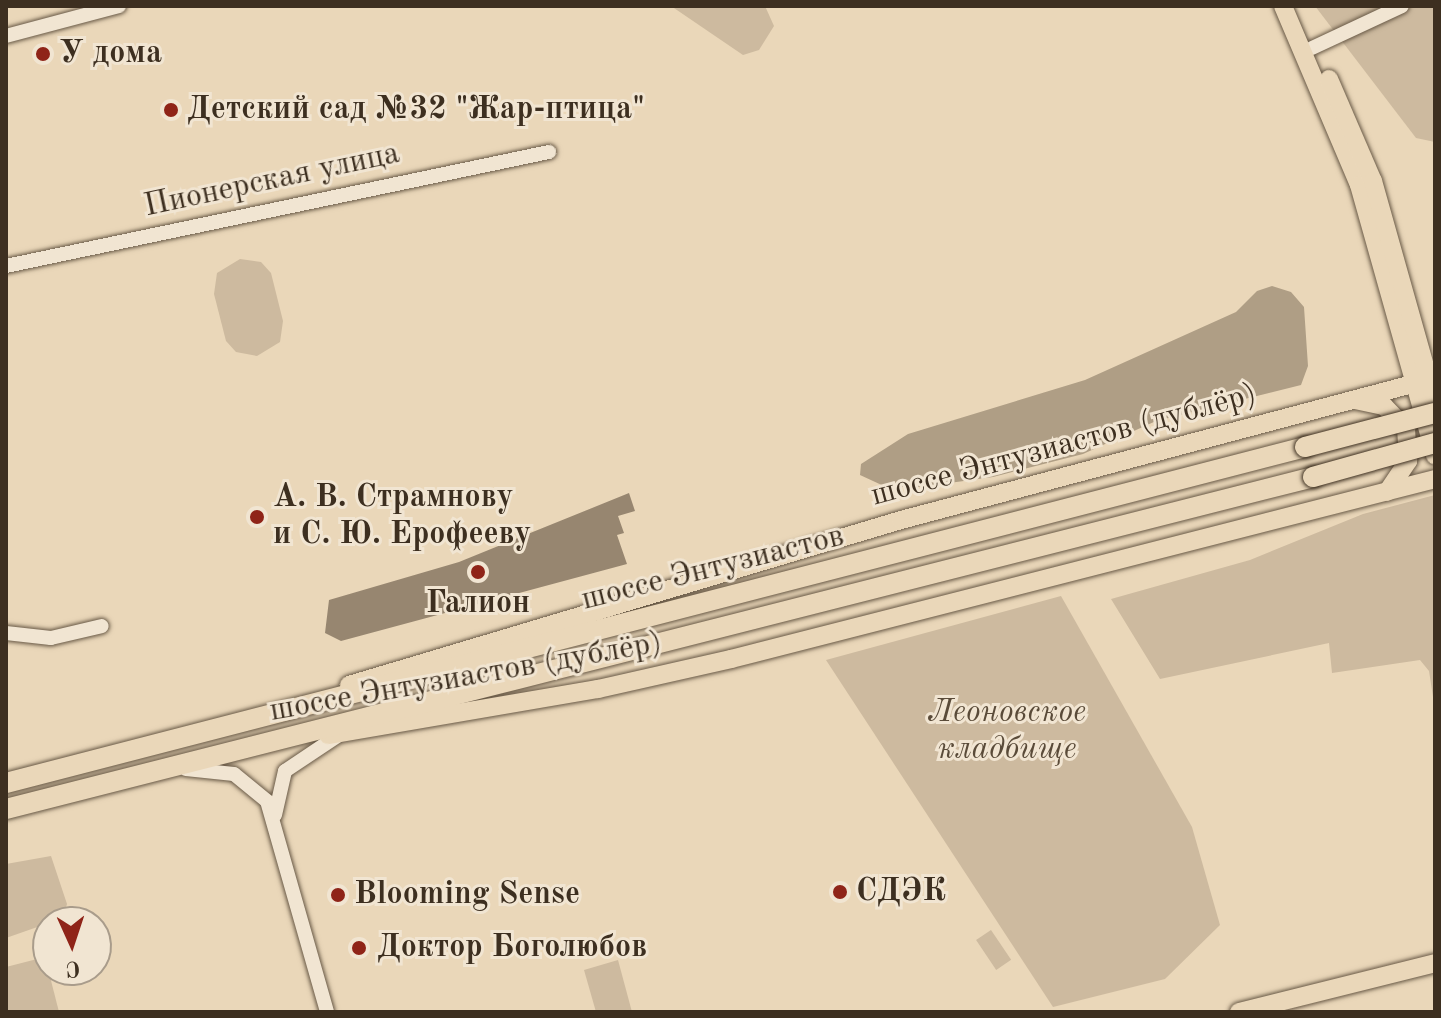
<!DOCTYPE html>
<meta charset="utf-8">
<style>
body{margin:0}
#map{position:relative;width:1441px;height:1018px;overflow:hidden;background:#ead7b9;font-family:"Old Standard TT",serif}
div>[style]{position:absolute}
.green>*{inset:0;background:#cdba9f;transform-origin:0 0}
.water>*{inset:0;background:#af9e85}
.building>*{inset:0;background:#978670}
.roads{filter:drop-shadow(0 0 2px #685946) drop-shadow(0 0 2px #685946)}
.minor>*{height:14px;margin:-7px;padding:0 7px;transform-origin:7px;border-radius:7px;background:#f1e5d2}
.major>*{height:18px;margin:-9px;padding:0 9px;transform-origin:9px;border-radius:9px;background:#ead7b9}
.highway>*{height:20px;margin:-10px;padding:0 10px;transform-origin:10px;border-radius:10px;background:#ead7b9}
.bridges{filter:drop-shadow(0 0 2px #3d2f20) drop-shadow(0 0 2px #3d2f20)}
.highway-bridge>*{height:20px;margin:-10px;padding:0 10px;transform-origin:10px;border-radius:10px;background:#ead7b9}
.dots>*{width:22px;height:22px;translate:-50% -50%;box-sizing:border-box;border:4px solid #f1e5d2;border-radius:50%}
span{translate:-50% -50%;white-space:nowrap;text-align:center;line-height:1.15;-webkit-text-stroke:6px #f1e5d2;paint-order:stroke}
.poi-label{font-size:32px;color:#3d2f20;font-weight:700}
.left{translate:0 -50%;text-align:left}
.street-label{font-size:32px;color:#3d2f20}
.park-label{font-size:32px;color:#5a4b39;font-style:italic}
.frame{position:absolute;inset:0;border:8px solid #3d2f20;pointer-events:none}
.north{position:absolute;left:32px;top:906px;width:80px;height:80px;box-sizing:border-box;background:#f1e5d2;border:2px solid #a99c8b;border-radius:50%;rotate:177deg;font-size:22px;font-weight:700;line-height:32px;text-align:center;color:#3d2f20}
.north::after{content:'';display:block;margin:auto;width:28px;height:36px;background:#8f2418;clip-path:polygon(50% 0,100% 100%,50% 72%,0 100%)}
</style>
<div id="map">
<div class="green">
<i style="clip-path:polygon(671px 6px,765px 6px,774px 26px,759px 50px,743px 55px)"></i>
<i style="clip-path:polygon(1315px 6px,1435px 6px,1435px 142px,1416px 138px)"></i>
<i style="clip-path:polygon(240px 259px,261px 262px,271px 273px,283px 321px,280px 342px,257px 356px,236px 352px,226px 341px,214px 294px,217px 273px)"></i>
<i style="clip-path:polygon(1435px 495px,1435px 710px,1429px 671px,1420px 660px,1332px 673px,1329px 643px,1160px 679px,1111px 599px,1250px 560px,1363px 514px)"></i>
<i style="clip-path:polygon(1061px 596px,1192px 827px,1220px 925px,1165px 979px,1053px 1007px,826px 660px)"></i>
<i style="clip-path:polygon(51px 856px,67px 904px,63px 918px,6px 938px,6px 864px)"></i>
<i style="left:991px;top:930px;width:36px;height:18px;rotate:56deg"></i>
<i style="clip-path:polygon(45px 957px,59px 1012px,6px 1012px,6px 967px)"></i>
<i style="clip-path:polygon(618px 960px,632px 1012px,596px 1012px,584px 970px)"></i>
</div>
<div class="water">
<i style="clip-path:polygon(1272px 286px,1291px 292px,1304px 307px,1308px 366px,1301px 385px,1156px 421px,1083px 454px,993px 477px,920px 487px,886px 487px,860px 475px,861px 464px,908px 434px,1085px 380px,1236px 312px,1257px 291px)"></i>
</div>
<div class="building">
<i style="clip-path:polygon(629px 493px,635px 511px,618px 516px,624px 533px,617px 535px,627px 564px,341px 641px,325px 633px,329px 600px,459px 562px)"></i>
</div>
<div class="roads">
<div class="minor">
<i style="left:6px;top:36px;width:117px;rotate:-14.9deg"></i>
<i style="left:1312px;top:48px;width:99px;rotate:-25deg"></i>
<i style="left:6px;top:266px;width:555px;rotate:-11.86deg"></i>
<i style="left:6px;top:633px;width:45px;rotate:6.3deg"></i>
<i style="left:51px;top:638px;width:52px;rotate:-13.2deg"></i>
<i style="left:186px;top:769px;width:48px;rotate:5.9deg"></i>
<i style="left:234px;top:774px;width:43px;rotate:39.3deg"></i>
<i style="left:267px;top:801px;width:219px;rotate:74.1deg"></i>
<i style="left:275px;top:815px;width:45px;rotate:-77.2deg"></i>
<i style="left:285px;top:771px;width:65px;rotate:-33.7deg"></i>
</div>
<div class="major">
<i style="left:1283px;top:6px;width:194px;rotate:67deg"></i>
<i style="left:1359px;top:185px;width:281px;rotate:74.3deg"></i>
<i style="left:1329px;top:79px;width:111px;rotate:66.7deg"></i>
<i style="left:1373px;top:181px;width:230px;rotate:74.3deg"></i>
<i style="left:1355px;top:400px;width:30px;rotate:12deg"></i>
<i style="left:1384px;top:406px;width:32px;rotate:46deg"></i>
<i style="left:1406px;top:429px;width:32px;rotate:86deg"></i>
<i style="left:1408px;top:461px;width:37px;rotate:124deg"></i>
<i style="left:349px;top:685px;width:576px;rotate:-16.64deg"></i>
<i style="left:901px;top:520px;width:553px;rotate:-14.89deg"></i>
<i style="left:328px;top:735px;width:274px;rotate:-9.7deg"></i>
<i style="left:598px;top:689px;width:136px;rotate:-12.7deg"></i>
<i style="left:731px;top:659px;width:727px;rotate:-14.34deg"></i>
<i style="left:1239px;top:1012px;width:202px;rotate:-14deg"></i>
</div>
<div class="highway">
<i style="left:6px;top:783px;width:1342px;rotate:-14.5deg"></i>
<i style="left:6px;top:809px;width:1349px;rotate:-14.25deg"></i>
</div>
</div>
<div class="bridges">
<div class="highway-bridge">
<i style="left:1305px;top:447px;width:134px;rotate:-14.7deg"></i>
<i style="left:1313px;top:477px;width:127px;rotate:-15.6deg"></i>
</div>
</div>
<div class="dots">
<i style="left:43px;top:54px;background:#8f2418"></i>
<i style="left:171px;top:110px;background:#8f2418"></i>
<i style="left:257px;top:517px;background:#8f2418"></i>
<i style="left:478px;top:572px;background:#8f2418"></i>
<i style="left:840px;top:892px;background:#8f2418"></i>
<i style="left:338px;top:895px;background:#8f2418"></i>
<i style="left:359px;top:948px;background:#8f2418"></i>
</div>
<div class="poi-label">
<span class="left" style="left:59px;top:54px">У дома</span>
<span class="left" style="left:187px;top:110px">Детский сад №32 "Жар-птица"</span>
<span class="left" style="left:273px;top:517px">А. В. Страмнову<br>и С. Ю. Ерофееву</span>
<span style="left:478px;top:604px">Галион</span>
<span class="left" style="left:856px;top:892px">СДЭК</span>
<span class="left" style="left:354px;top:895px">Blooming Sense</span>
<span class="left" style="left:377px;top:948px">Доктор Боголюбов</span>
</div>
<div class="street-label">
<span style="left:272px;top:181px;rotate:-12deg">Пионерская улица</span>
<span style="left:1064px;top:446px;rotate:-15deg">шоссе Энтузиастов (дублёр)</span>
<span style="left:713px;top:569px;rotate:-14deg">шоссе Энтузиастов</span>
<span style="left:466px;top:678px;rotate:-10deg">шоссе Энтузиастов (дублёр)</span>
</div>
<div class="park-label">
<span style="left:1007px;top:732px">Леоновское<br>кладбище</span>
</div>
<div class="frame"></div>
<div class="north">С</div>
</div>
